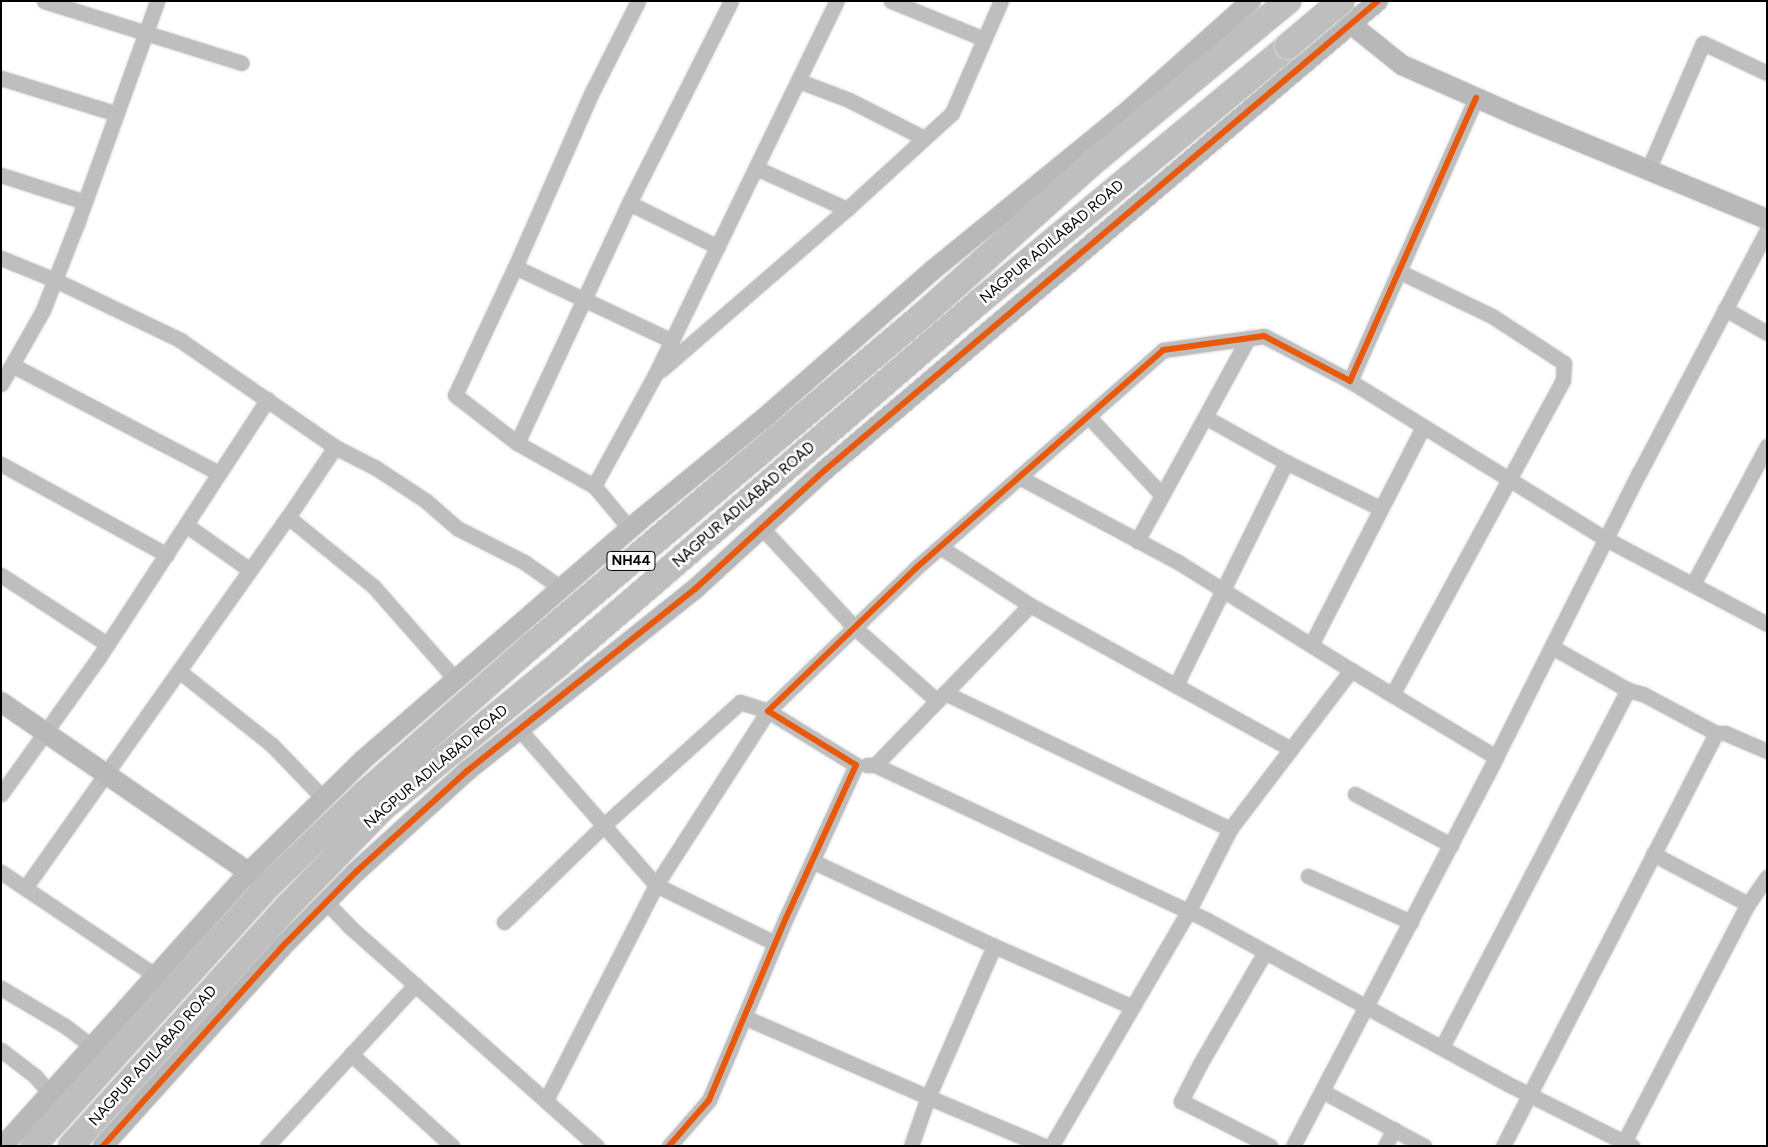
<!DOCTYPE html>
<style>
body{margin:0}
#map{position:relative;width:1768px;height:1147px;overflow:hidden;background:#fff;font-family:Figtree,sans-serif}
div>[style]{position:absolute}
.roads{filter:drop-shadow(0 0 1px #dbdbdb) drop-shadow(0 0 1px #dbdbdb)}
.street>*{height:15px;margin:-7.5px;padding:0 7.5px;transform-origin:7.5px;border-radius:7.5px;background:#bebebe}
.secondary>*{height:20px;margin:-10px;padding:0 10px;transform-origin:10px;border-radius:10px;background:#b8b8b8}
.highway>*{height:26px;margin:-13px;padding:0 13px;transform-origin:13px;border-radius:13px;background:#bebebe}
.bridges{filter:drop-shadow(0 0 1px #dbdbdb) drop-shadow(0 0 1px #dbdbdb)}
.highway-bridge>*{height:26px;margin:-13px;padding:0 13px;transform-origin:13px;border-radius:13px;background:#bebebe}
.cycleway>*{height:6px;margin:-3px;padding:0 3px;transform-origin:3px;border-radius:3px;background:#e8590c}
span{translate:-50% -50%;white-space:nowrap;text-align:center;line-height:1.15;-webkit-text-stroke:5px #fff;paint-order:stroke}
.shield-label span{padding:1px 4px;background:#fff;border:1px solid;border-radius:4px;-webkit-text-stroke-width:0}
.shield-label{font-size:14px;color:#000;font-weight:700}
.street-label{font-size:15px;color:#000}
.frame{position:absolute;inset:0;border:2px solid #000;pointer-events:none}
</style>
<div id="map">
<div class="roads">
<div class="street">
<i style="left:44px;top:1px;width:207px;rotate:17.4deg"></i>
<i style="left:638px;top:1px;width:104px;rotate:116.8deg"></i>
<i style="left:591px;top:94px;width:189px;rotate:113.7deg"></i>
<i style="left:515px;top:267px;width:174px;rotate:25.2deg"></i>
<i style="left:891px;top:1px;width:100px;rotate:22.2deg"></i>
<i style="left:1px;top:78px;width:121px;rotate:17.2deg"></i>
<i style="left:799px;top:81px;width:53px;rotate:20.8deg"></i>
<i style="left:849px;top:100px;width:84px;rotate:26.9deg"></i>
<i style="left:756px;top:168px;width:100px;rotate:24.3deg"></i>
<i style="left:847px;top:209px;width:142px;rotate:-42.4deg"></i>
<i style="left:952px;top:113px;width:122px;rotate:-66.4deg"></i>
<i style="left:1648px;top:170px;width:138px;rotate:-66.6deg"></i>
<i style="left:1703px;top:43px;width:71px;rotate:25.1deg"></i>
<i style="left:1px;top:175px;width:88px;rotate:17.8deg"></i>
<i style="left:629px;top:203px;width:99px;rotate:26.3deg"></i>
<i style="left:1px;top:258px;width:58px;rotate:22.2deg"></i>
<i style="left:55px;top:280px;width:139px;rotate:25.6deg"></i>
<i style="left:180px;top:340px;width:188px;rotate:34.6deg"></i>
<i style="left:335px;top:447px;width:46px;rotate:27.1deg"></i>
<i style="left:376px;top:468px;width:60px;rotate:33.4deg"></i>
<i style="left:426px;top:501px;width:41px;rotate:41.1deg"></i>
<i style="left:457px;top:528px;width:75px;rotate:26.9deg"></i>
<i style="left:524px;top:562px;width:45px;rotate:35.1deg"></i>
<i style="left:515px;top:267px;width:141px;rotate:115.1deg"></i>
<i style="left:455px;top:395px;width:78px;rotate:37.7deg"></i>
<i style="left:517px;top:443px;width:88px;rotate:29.2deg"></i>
<i style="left:1725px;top:309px;width:48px;rotate:29.7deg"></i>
<i style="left:12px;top:365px;width:233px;rotate:27.6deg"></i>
<i style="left:661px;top:370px;width:246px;rotate:-40.9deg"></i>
<i style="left:1350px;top:381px;width:301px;rotate:31.7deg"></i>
<i style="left:1606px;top:539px;width:182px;rotate:27.8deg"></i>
<i style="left:1px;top:384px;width:85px;rotate:-60.4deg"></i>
<i style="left:43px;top:310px;width:96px;rotate:-68.5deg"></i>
<i style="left:78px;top:221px;width:234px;rotate:-70.2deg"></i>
<i style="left:1088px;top:416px;width:108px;rotate:46.9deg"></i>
<i style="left:1205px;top:417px;width:93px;rotate:29.1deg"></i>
<i style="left:1286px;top:462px;width:105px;rotate:26.1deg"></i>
<i style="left:517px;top:443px;width:265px;rotate:-65deg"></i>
<i style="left:629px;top:203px;width:226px;rotate:-63.2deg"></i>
<i style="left:1px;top:464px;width:189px;rotate:28.7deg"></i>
<i style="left:1019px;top:477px;width:180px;rotate:28.1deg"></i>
<i style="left:1178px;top:562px;width:204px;rotate:32deg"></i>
<i style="left:288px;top:517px;width:111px;rotate:39.1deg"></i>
<i style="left:374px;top:587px;width:123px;rotate:48.6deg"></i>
<i style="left:186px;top:525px;width:78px;rotate:35.1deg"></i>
<i style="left:762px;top:528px;width:135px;rotate:47.1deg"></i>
<i style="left:854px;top:627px;width:111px;rotate:41.7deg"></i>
<i style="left:937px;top:701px;width:89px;rotate:134.1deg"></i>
<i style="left:875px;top:765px;width:8px;rotate:180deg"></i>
<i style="left:630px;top:529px;width:56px;rotate:-129.9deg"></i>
<i style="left:594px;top:486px;width:127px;rotate:-61.2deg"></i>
<i style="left:655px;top:375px;width:416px;rotate:-64.1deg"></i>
<i style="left:1137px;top:541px;width:231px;rotate:-61.3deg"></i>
<i style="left:1px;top:575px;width:126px;rotate:33.1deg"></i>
<i style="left:1693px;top:584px;width:157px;rotate:-61.8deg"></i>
<i style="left:1030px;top:605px;width:298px;rotate:28.9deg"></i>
<i style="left:1311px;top:645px;width:245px;rotate:-62.8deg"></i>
<i style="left:1552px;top:647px;width:87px;rotate:29.5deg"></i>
<i style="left:1628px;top:690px;width:16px;rotate:15deg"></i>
<i style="left:1643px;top:694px;width:83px;rotate:28.1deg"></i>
<i style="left:1716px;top:733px;width:9px"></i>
<i style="left:1725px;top:733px;width:46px;rotate:23.2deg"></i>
<i style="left:179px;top:671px;width:119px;rotate:38.5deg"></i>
<i style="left:272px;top:745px;width:74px;rotate:46.1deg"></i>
<i style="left:1176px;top:685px;width:249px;rotate:-63.7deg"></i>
<i style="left:945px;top:693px;width:316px;rotate:25.5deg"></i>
<i style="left:1230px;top:829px;width:93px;rotate:116.8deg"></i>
<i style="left:1188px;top:912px;width:271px;rotate:120.3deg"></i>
<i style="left:1392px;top:695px;width:358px;rotate:-61.5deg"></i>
<i style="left:1563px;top:380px;width:17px;rotate:-87deg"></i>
<i style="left:1564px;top:363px;width:86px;rotate:-146.9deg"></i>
<i style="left:1492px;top:316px;width:104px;rotate:-154.4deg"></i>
<i style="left:938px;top:700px;width:132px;rotate:-45.9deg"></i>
<i style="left:1030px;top:605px;width:107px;rotate:-147.2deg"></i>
<i style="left:519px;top:729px;width:208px;rotate:48.7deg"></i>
<i style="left:656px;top:885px;width:132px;rotate:26deg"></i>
<i style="left:875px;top:765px;width:366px;rotate:25deg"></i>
<i style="left:1207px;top:920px;width:343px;rotate:28.6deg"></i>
<i style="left:1508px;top:1084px;width:139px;rotate:26.6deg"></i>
<i style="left:1px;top:794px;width:168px;rotate:-54.4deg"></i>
<i style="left:99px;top:657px;width:308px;rotate:-56.8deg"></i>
<i style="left:1355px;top:794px;width:109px;rotate:28deg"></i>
<i style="left:1230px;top:829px;width:200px;rotate:-52.7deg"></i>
<i style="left:1351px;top:670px;width:169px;rotate:31deg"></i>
<i style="left:1653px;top:854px;width:107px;rotate:27.8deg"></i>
<i style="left:812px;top:861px;width:201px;rotate:25deg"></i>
<i style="left:994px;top:946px;width:151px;rotate:23.8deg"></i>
<i style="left:1px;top:872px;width:185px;rotate:33.8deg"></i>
<i style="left:1308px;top:876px;width:113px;rotate:24.1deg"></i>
<i style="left:25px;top:888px;width:455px;rotate:-54.7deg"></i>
<i style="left:288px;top:517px;width:84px;rotate:-56.1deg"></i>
<i style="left:326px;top:902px;width:35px;rotate:46deg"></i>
<i style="left:350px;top:927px;width:330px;rotate:41.6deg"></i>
<i style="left:504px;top:922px;width:139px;rotate:-44.1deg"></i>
<i style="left:604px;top:825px;width:183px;rotate:-42.1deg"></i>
<i style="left:740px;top:702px;width:29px;rotate:18deg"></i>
<i style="left:768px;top:711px;width:207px;rotate:122.8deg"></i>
<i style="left:656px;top:885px;width:242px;rotate:117.1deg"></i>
<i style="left:994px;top:946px;width:165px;rotate:113.6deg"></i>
<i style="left:928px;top:1097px;width:126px;rotate:22.9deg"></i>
<i style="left:1265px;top:952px;width:129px;rotate:120.1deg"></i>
<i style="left:1200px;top:1064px;width:42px;rotate:117.2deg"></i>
<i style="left:1181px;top:1101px;width:100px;rotate:26.8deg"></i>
<i style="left:1px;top:988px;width:74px;rotate:30.7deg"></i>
<i style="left:65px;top:1026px;width:34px;rotate:37deg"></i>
<i style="left:744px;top:1017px;width:201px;rotate:23.5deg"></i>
<i style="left:928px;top:1097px;width:52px;rotate:109.1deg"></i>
<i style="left:1442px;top:1047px;width:403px;rotate:-62.5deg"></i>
<i style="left:1px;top:1050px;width:43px;rotate:37.4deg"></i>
<i style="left:35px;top:1076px;width:23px;rotate:49deg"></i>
<i style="left:351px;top:1054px;width:137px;rotate:42.3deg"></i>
<i style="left:1322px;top:1091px;width:116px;rotate:28.3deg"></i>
<i style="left:1624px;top:1142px;width:268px;rotate:-62.5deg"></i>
<i style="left:1748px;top:904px;width:33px;rotate:-55deg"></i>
<i style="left:267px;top:1146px;width:219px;rotate:-47.4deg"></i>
<i style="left:669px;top:1146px;width:61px;rotate:-49deg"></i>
<i style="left:709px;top:1100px;width:198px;rotate:-67.1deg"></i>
<i style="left:786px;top:918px;width:168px;rotate:-65.4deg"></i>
<i style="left:856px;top:765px;width:103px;rotate:-148.5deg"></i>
<i style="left:768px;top:711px;width:206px;rotate:-44deg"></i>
<i style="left:916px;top:568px;width:329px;rotate:-41.4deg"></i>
<i style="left:1163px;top:350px;width:102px;rotate:-7.9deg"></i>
<i style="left:1264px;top:336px;width:97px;rotate:27.6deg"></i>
<i style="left:1350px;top:381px;width:310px;rotate:-66deg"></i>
<i style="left:1293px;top:1146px;width:439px;rotate:-62.4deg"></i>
<i style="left:1496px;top:757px;width:318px;rotate:-63.3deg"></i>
<i style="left:1639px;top:473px;width:275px;rotate:-62.2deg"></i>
<i style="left:1385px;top:1146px;width:19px;rotate:-62deg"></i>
<i style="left:1503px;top:1146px;width:465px;rotate:-62.7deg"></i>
</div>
<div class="secondary">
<i style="left:1345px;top:11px;width:22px;rotate:56deg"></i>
<i style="left:1357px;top:29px;width:58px;rotate:38.7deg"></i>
<i style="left:1402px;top:65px;width:121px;rotate:23.8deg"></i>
<i style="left:1513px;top:114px;width:275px;rotate:22.5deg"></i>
<i style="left:1px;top:702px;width:313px;rotate:34.5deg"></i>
<i style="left:3px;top:1146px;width:368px;rotate:-48.1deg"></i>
<i style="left:249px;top:872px;width:160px;rotate:-44.5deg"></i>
<i style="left:363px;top:760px;width:367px;rotate:-40.9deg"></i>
<i style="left:640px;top:520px;width:167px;rotate:-39.4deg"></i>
<i style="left:769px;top:414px;width:218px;rotate:-41.3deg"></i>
<i style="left:933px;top:270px;width:253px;rotate:-39.2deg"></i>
<i style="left:1129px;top:110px;width:164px;rotate:-41.8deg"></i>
<i style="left:103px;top:1146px;width:266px;rotate:-48deg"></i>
<i style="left:281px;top:948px;width:108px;rotate:-45.4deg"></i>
<i style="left:357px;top:871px;width:149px;rotate:-42.3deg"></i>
<i style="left:467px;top:771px;width:292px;rotate:-38.6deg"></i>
<i style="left:695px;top:589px;width:176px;rotate:-42.5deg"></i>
<i style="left:825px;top:470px;width:725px;rotate:-40.3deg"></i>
</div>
<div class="highway">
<i style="left:33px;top:1146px;width:352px;rotate:-47.9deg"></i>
<i style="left:269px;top:885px;width:133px;rotate:-43.8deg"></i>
<i style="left:365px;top:793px;width:220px;rotate:-41.5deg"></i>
<i style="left:530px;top:647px;width:517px;rotate:-40.22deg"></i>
<i style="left:925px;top:313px;width:223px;rotate:-41.9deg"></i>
<i style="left:1091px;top:164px;width:256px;rotate:-39.6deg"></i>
<i style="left:71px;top:1146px;width:325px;rotate:-47.9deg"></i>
<i style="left:289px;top:905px;width:135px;rotate:-45.9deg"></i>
<i style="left:383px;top:808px;width:229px;rotate:-39.3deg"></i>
<i style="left:560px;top:663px;width:553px;rotate:-40.75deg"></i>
<i style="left:979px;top:302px;width:401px;rotate:-39.6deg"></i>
</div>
</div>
<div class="bridges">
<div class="highway-bridge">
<i style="left:1288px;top:46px;width:70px;rotate:-40.3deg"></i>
</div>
</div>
<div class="cycleway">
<i style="left:103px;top:1146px;width:266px;rotate:-48deg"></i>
<i style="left:281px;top:948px;width:108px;rotate:-45.4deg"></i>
<i style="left:357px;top:871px;width:149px;rotate:-42.3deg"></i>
<i style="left:467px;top:771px;width:292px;rotate:-38.6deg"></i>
<i style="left:695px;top:589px;width:176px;rotate:-42.5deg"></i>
<i style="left:825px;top:470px;width:725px;rotate:-40.3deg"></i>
<i style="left:669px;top:1146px;width:61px;rotate:-49deg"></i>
<i style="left:709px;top:1100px;width:198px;rotate:-67.1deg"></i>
<i style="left:786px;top:918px;width:168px;rotate:-65.4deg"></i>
<i style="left:856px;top:765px;width:103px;rotate:-148.5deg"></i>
<i style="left:768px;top:711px;width:206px;rotate:-44deg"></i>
<i style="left:916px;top:568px;width:329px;rotate:-41.4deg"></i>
<i style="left:1163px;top:350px;width:102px;rotate:-7.9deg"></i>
<i style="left:1264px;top:336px;width:97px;rotate:27.6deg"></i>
<i style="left:1350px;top:381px;width:310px;rotate:-66deg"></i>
</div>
<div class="shield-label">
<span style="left:631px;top:561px">NH44</span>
</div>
<div class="street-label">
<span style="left:1052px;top:242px;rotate:-40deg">NAGPUR ADILABAD ROAD</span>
<span style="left:744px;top:505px;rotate:-41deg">NAGPUR ADILABAD ROAD</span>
<span style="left:436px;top:767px;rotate:-40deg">NAGPUR ADILABAD ROAD</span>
<span style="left:153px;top:1056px;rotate:-48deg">NAGPUR ADILABAD ROAD</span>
</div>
<div class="frame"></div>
</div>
